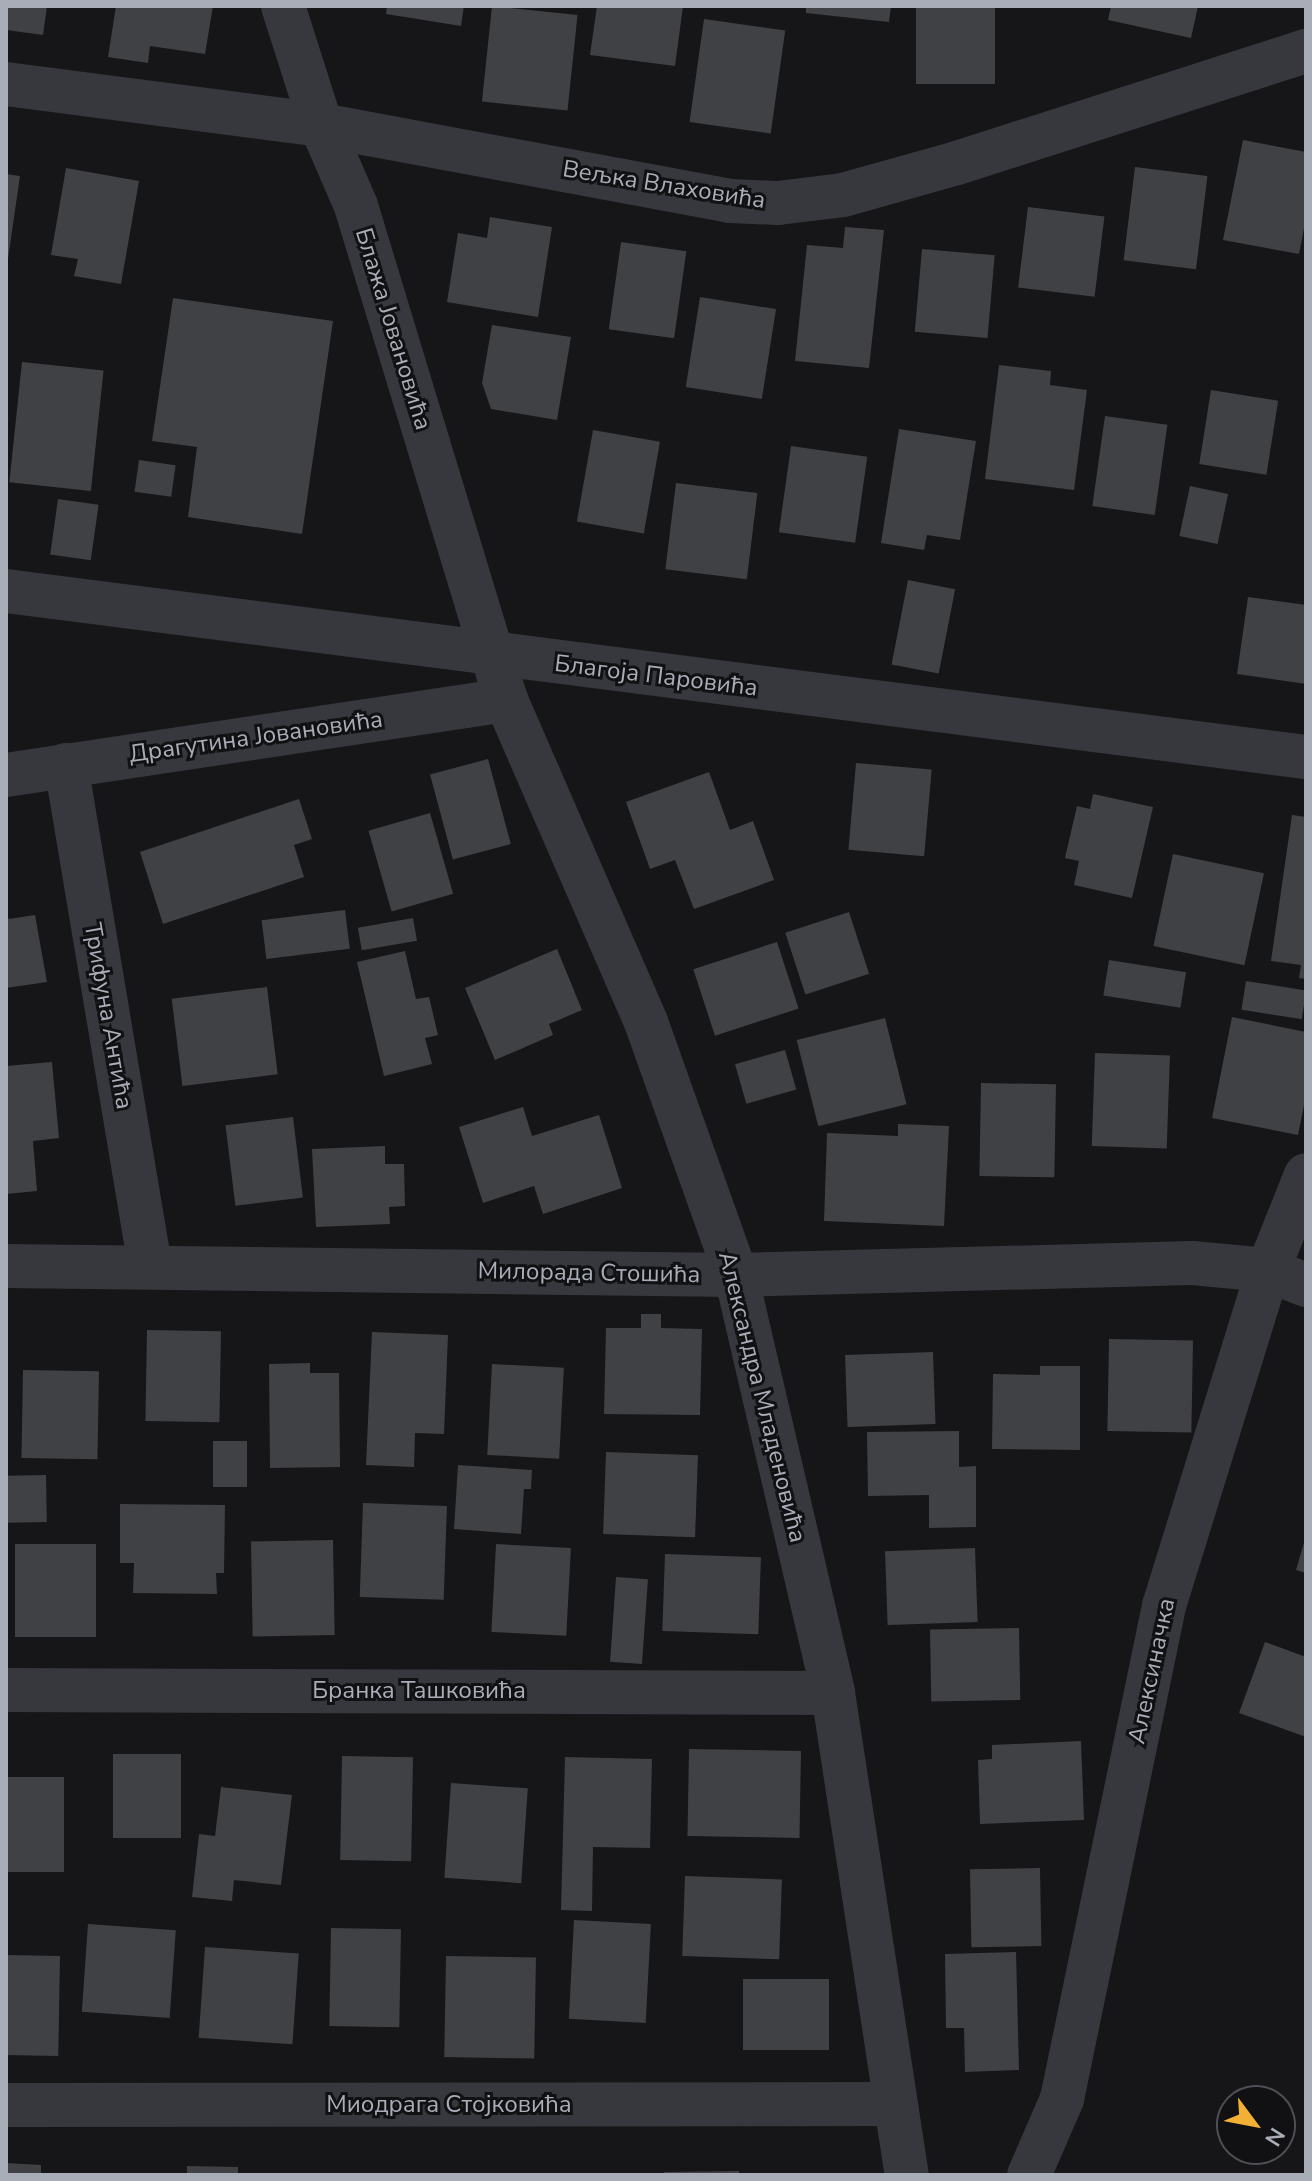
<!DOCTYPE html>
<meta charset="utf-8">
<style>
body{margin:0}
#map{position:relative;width:1312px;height:2181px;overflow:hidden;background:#161618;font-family:"Nunito Sans",sans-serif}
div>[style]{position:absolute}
.building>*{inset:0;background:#404145;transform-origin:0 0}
.street>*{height:44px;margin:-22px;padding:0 22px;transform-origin:22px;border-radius:22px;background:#37383d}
span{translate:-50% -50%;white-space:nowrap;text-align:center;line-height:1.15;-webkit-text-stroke:6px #111113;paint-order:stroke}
.street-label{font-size:24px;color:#a8adb8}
.frame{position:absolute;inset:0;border:8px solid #a8adb8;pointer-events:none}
.north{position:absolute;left:1216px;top:2085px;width:80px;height:80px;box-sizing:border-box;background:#111113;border:2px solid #4d4f55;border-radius:50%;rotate:122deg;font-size:22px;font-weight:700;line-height:32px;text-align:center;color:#a8adb8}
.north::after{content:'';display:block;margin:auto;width:28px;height:36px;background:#f2b134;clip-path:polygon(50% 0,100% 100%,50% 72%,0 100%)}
</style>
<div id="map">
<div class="building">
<i style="clip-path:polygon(6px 6px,47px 6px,43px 35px,6px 30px)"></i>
<i style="clip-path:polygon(116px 6px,213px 6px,205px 54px,150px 46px,148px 63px,108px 57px)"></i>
<i style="clip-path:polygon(387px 6px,464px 6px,461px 26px,386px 14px)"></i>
<i style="left:492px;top:6px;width:86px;height:96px;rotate:6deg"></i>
<i style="clip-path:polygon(597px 6px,683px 6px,675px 66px,590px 55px)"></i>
<i style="clip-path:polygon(806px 6px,891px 6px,889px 22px,806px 13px)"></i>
<i style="left:916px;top:6px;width:79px;height:78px"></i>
<i style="clip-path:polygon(1111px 6px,1198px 6px,1191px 38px,1108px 20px)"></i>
<i style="left:704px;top:19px;width:82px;height:104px;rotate:8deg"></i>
<i style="clip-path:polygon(1243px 140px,1306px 152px,1306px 218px,1299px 254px,1223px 240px)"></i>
<i style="left:1135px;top:167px;width:73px;height:94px;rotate:7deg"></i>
<i style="clip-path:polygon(66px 168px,139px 181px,121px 284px,74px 276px,78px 259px,51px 255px)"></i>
<i style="clip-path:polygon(6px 174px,20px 176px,8px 259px,6px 259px)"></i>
<i style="left:1028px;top:207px;width:77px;height:81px;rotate:7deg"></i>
<i style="clip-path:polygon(490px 217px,552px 227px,538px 317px,447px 302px,458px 233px,487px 238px)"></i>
<i style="clip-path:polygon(845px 227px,884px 230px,869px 368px,795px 361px,807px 245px,843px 248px)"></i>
<i style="left:621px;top:242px;width:66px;height:88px;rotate:8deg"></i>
<i style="left:922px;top:249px;width:73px;height:83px;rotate:5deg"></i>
<i style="left:700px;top:297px;width:77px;height:91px;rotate:9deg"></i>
<i style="clip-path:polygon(173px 298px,333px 321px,302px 534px,188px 517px,197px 447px,152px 441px)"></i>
<i style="clip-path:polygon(492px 325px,571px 337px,557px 420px,491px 409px,482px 383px)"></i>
<i style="left:22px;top:362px;width:82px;height:121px;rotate:6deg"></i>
<i style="clip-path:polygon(999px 365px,1051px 371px,1050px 385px,1087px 390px,1074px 490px,985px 479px)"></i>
<i style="left:1211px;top:390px;width:68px;height:75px;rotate:9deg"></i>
<i style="left:1105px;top:416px;width:63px;height:91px;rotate:8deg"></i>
<i style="clip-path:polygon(899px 429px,976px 441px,960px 540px,927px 535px,924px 550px,881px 543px)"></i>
<i style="left:593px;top:430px;width:68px;height:93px;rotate:10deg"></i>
<i style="left:791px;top:446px;width:77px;height:87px;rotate:8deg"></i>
<i style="left:139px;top:460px;width:37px;height:32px;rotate:8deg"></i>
<i style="left:676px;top:483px;width:82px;height:87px;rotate:7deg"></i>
<i style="left:1190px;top:486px;width:39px;height:51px;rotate:12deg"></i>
<i style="left:58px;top:499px;width:41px;height:56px;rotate:8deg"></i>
<i style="left:908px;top:580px;width:48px;height:86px;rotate:11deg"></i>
<i style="clip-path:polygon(1248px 597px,1306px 605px,1306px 684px,1237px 674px)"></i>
<i style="left:488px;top:759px;width:88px;height:60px;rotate:75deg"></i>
<i style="left:856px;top:763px;width:76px;height:87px;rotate:5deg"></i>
<i style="clip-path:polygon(709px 772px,730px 830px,753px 821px,774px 880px,694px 909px,675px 860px,650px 869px,626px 802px)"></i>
<i style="clip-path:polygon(1093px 794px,1153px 807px,1132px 898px,1074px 885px,1079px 861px,1065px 858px,1077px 806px,1090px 809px)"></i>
<i style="clip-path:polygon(299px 799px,312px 839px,294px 845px,304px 877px,163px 924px,140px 852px)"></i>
<i style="left:430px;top:813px;width:84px;height:64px;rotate:74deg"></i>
<i style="clip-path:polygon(1292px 815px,1306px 817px,1306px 979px,1299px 978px,1301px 965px,1271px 961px)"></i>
<i style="left:1173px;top:854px;width:93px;height:94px;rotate:12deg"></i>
<i style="left:345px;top:910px;width:39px;height:84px;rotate:83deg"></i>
<i style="left:849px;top:912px;width:65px;height:67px;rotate:72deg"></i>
<i style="clip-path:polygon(6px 914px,9px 919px,35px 915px,47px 982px,6px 988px)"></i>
<i style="left:413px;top:918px;width:23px;height:56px;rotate:80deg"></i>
<i style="left:777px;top:942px;width:70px;height:88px;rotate:72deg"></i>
<i style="clip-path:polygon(557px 949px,582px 1010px,549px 1024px,553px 1035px,495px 1060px,465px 988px)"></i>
<i style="clip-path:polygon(405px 951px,416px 999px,429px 997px,438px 1035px,425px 1038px,432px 1064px,384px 1076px,357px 962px)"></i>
<i style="left:1109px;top:960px;width:78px;height:36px;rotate:9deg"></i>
<i style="left:1246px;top:981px;width:61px;height:29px;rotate:9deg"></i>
<i style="left:267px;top:987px;width:88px;height:96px;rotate:83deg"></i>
<i style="clip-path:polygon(1232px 1017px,1306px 1032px,1306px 1095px,1298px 1135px,1212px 1118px)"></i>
<i style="left:885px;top:1018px;width:89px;height:91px;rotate:76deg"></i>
<i style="left:785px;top:1050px;width:41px;height:52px;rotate:74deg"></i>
<i style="left:1095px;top:1053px;width:75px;height:93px;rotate:2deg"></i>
<i style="clip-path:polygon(52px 1062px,59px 1138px,33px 1141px,37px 1191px,6px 1194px,6px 1066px)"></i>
<i style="left:981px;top:1083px;width:75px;height:93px;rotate:1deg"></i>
<i style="clip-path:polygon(523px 1107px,532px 1136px,599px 1115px,622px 1188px,543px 1214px,534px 1186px,483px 1203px,459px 1127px)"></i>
<i style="left:293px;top:1117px;width:81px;height:68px;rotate:83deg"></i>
<i style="clip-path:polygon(898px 1124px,949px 1126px,944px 1226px,824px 1221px,827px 1133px,898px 1136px)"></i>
<i style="clip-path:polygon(385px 1146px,385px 1164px,404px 1164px,405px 1206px,389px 1207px,390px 1224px,316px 1227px,312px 1149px)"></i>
<i style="clip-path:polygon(641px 1314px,661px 1314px,661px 1328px,702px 1329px,700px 1415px,604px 1414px,606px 1328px,641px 1328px)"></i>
<i style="left:147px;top:1330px;width:74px;height:91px;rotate:1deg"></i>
<i style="clip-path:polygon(372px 1332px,448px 1335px,444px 1434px,415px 1433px,414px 1467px,366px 1465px)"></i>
<i style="left:1109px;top:1339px;width:84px;height:92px;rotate:1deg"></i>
<i style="left:933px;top:1352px;width:72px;height:88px;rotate:88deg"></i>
<i style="clip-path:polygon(310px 1363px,310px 1373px,339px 1373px,340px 1467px,270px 1468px,269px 1364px)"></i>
<i style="left:492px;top:1364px;width:72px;height:91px;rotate:3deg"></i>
<i style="clip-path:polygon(1040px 1366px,1080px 1366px,1080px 1450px,992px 1449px,993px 1374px,1040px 1375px)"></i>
<i style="left:23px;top:1370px;width:76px;height:88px;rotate:1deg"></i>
<i style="clip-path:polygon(959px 1431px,959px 1467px,976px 1466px,976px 1527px,929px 1528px,929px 1495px,868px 1496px,867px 1432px)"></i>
<i style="left:247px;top:1441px;width:46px;height:34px;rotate:90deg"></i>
<i style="left:606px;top:1452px;width:92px;height:82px;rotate:2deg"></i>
<i style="clip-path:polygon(458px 1465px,532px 1470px,531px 1489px,524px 1489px,521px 1534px,454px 1529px)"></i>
<i style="left:46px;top:1475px;width:47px;height:40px;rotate:89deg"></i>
<i style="left:363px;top:1503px;width:84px;height:94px;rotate:2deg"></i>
<i style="clip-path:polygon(120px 1504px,225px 1505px,224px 1573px,216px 1573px,217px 1594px,133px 1593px,134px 1563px,120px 1563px)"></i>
<i style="clip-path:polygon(1306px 1536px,1306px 1573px,1296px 1570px)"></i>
<i style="left:333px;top:1540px;width:95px;height:82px;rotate:89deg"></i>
<i style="left:15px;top:1544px;width:81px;height:93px"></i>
<i style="left:496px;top:1544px;width:75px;height:88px;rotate:3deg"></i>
<i style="left:975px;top:1548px;width:74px;height:90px;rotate:88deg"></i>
<i style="left:665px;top:1554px;width:96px;height:77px;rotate:2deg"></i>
<i style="left:616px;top:1577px;width:32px;height:85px;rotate:4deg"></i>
<i style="left:1019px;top:1628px;width:72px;height:89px;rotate:89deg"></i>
<i style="clip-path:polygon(1265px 1642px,1306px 1657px,1306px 1737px,1239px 1713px)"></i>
<i style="clip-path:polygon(1081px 1741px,1084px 1820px,980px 1824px,978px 1760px,992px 1759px,992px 1745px)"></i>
<i style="left:689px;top:1749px;width:112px;height:87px;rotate:1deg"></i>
<i style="left:113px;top:1754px;width:68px;height:84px"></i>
<i style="left:342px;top:1756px;width:71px;height:104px;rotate:1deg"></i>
<i style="clip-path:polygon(565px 1757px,652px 1759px,650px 1848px,593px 1847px,592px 1911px,561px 1910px)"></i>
<i style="left:6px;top:1777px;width:58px;height:95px"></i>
<i style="left:451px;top:1783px;width:77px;height:95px;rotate:4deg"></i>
<i style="clip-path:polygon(221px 1787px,292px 1795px,281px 1885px,234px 1880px,232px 1901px,192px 1897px,199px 1834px,215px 1836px)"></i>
<i style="left:1040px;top:1868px;width:78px;height:70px;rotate:89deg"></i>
<i style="left:685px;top:1876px;width:97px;height:80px;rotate:2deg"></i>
<i style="left:574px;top:1920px;width:77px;height:99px;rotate:3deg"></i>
<i style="left:88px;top:1924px;width:88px;height:88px;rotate:4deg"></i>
<i style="left:331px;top:1928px;width:70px;height:98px;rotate:1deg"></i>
<i style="left:205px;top:1947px;width:94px;height:91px;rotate:4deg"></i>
<i style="clip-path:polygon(1016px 1952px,1019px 2070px,965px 2072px,964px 2028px,946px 2028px,945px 1954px)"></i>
<i style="left:6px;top:1955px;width:54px;height:100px;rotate:1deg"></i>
<i style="left:446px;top:1956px;width:90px;height:101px;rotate:1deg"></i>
<i style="left:743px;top:1979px;width:86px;height:71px"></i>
<i style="clip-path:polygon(6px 2163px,41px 2165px,41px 2175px,6px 2175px)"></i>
<i style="left:187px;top:2166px;width:51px;height:9px;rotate:1deg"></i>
<i style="clip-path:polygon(739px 2171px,739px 2175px,664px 2175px,664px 2172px)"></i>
</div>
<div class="street">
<i style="left:283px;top:6px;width:125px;rotate:72.3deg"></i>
<i style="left:321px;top:125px;width:88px;rotate:66.6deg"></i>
<i style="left:356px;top:206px;width:516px;rotate:73.11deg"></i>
<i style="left:506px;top:700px;width:351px;rotate:66.5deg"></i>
<i style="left:646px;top:1022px;width:269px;rotate:70.4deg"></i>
<i style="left:736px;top:1275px;width:429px;rotate:76.9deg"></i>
<i style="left:833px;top:1693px;width:488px;rotate:81.3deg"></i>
<i style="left:6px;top:84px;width:318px;rotate:7.4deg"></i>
<i style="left:321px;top:125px;width:416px;rotate:10.5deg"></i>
<i style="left:730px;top:201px;width:48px;rotate:2.4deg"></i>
<i style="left:778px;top:203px;width:65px;rotate:-7deg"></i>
<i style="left:843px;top:195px;width:118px;rotate:-15.7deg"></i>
<i style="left:957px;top:163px;width:367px;rotate:-17.8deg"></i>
<i style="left:6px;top:591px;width:1311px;rotate:7.28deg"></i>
<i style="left:66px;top:765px;width:508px;rotate:80.48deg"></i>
<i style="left:6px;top:775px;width:506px;rotate:-8.53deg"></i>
<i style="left:6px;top:1266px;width:730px;rotate:0.71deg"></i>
<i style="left:736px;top:1275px;width:456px;rotate:-1.5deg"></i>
<i style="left:1192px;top:1263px;width:76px;rotate:5.3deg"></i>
<i style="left:1268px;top:1270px;width:41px;rotate:21.5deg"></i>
<i style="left:6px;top:1690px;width:827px;rotate:0.21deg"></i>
<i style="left:6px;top:2105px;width:887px;rotate:-0.06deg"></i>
<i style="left:1029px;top:2175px;width:83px;rotate:-66.5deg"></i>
<i style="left:1062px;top:2099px;width:503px;rotate:-78.31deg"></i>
<i style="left:1164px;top:1606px;width:352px;rotate:-72.8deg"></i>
<i style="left:1268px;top:1270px;width:102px;rotate:-68.2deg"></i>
</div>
<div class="street-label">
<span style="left:664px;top:185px;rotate:9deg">Вељка Влаховића</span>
<span style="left:393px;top:329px;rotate:73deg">Блажа Јовановића</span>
<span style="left:656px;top:676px;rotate:7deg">Благоја Паровића</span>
<span style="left:256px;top:737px;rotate:-8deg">Драгутина Јовановића</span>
<span style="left:108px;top:1016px;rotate:80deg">Трифуна Антића</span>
<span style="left:589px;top:1273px;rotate:1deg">Милорада Стошића</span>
<span style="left:762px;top:1397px;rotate:76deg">Александра Младеновића</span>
<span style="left:1152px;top:1671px;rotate:-78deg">Алексиначка</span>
<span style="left:419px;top:1691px">Бранка Ташковића</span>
<span style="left:449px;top:2105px">Миодрага Стојковића</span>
</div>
<div class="frame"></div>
<div class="north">N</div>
</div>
